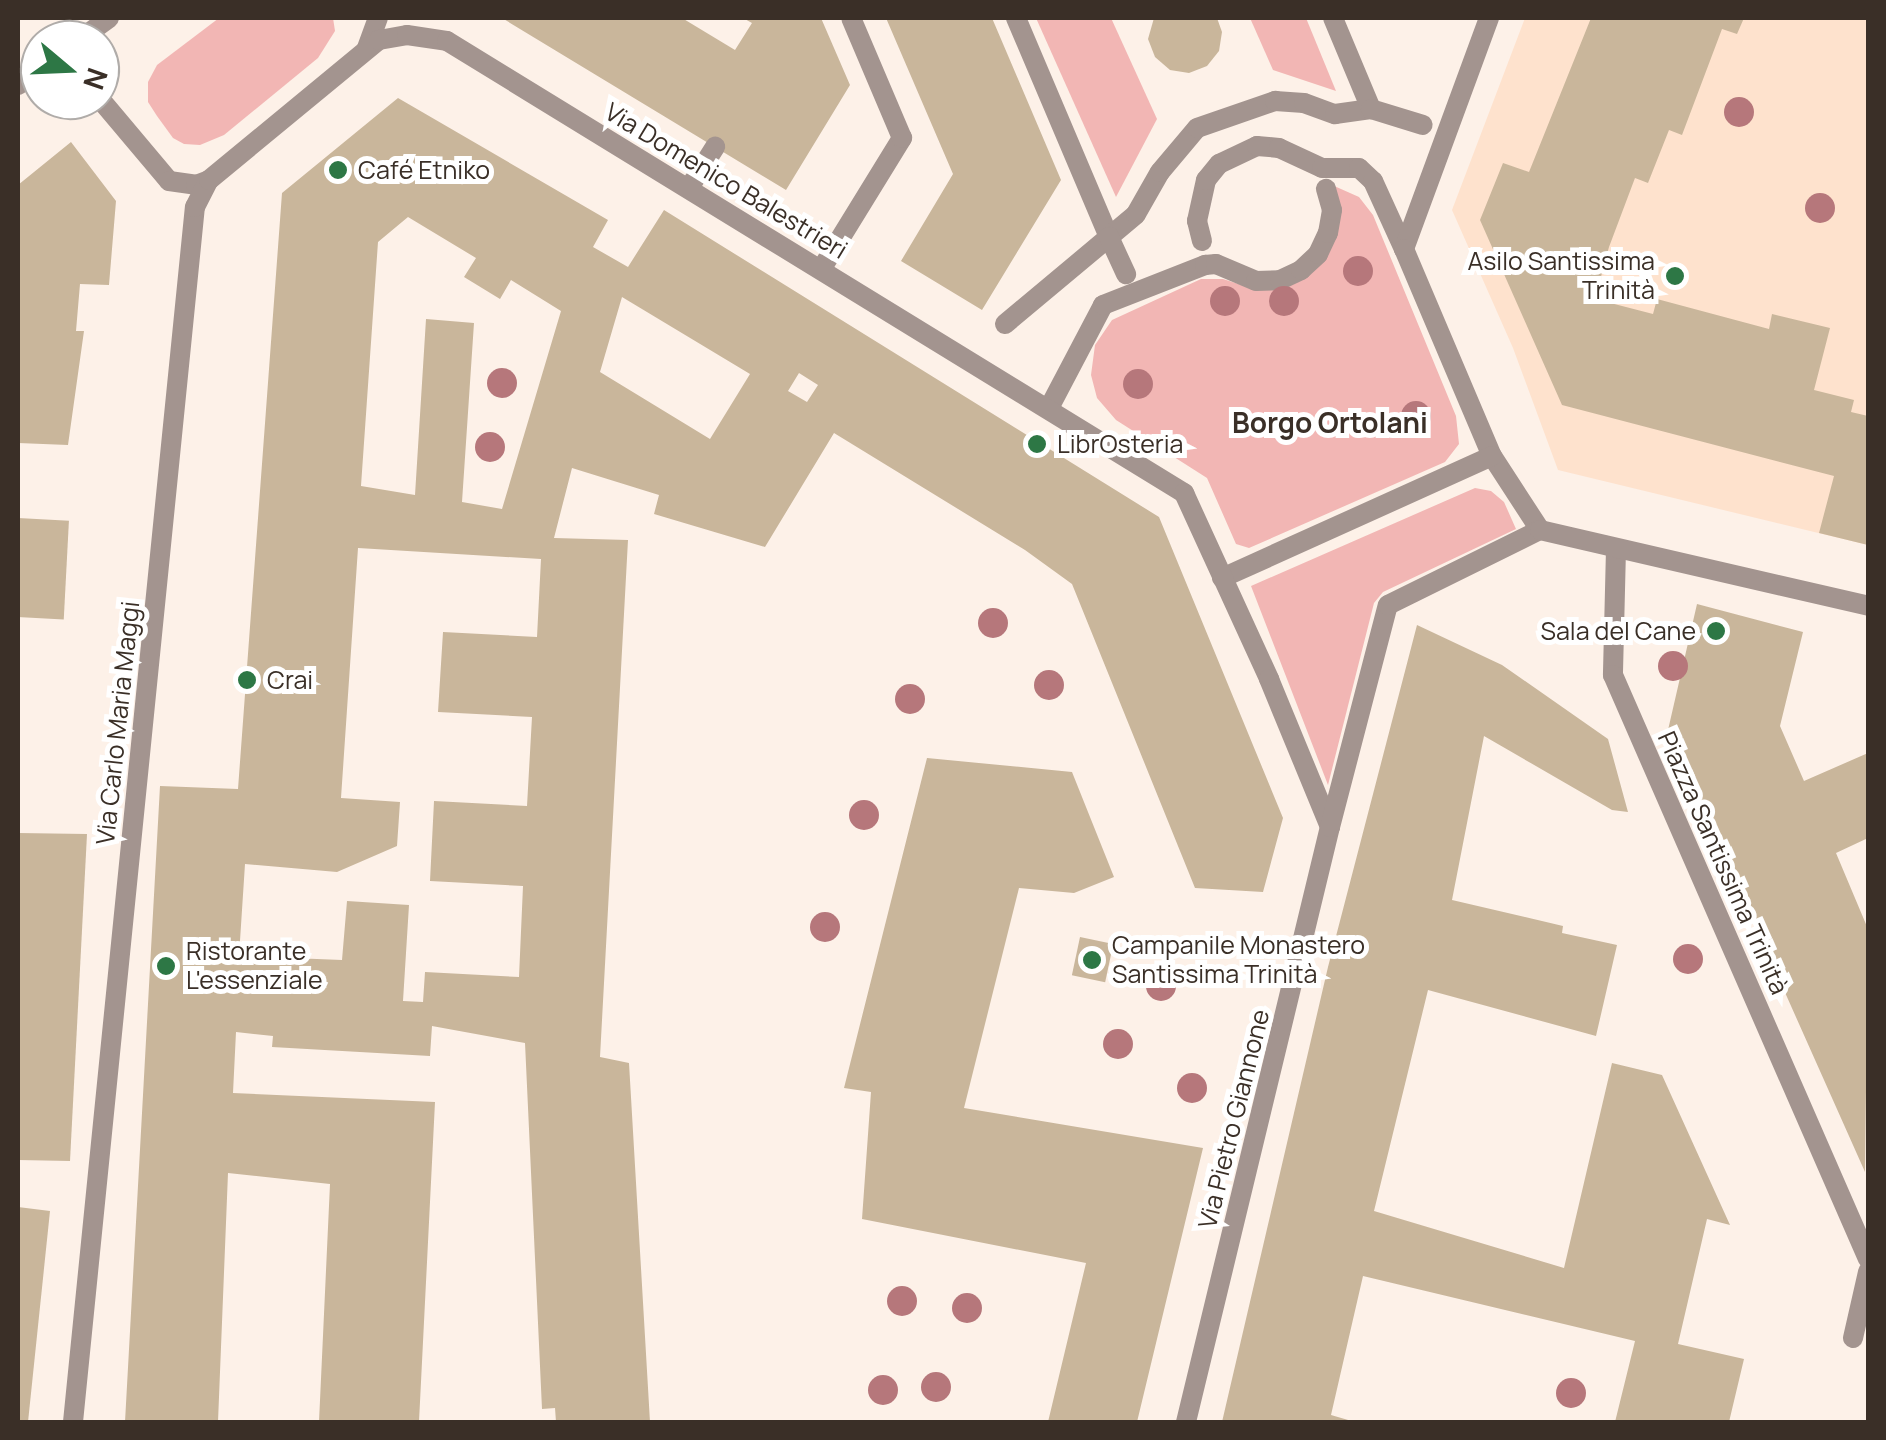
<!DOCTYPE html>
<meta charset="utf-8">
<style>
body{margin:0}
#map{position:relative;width:1886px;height:1440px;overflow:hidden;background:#fdf1e8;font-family:Manrope,sans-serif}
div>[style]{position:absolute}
.built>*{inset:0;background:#fee2cd}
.green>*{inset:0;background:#f2b6b4}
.building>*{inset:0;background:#c9b69b;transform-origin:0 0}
.lane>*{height:20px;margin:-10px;padding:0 10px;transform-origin:10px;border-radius:10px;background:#a3948f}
.street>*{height:20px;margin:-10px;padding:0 10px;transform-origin:10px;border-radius:10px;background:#a3948f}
.trees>*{width:30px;height:30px;margin:-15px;border-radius:50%;background:#b6777b}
.dots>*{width:28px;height:28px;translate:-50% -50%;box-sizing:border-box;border:5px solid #fff;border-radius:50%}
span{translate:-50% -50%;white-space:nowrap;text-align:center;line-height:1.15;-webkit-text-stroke:10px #fff;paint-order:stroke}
.poi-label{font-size:25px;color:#3a2f27}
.left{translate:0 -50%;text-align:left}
.right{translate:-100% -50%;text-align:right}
.street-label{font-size:25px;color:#3a2f27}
.neighbourhood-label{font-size:28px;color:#3a2f27;font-weight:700}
.frame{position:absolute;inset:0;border:20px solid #3a2f27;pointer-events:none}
.north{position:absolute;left:20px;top:20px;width:100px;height:100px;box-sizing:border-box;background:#fff;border:2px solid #b0aca9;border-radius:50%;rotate:109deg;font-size:28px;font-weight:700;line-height:40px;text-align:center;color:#3a2f27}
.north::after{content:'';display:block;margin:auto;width:35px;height:45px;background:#2d7745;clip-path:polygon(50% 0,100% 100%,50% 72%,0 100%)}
</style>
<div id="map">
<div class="built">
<i style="clip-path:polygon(1525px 18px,1868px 18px,1868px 545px,1558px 470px,1513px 348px,1452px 210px)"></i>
</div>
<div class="green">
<i style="clip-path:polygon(219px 18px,333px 18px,335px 31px,318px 58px,224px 135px,200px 145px,184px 144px,173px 138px,157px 116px,148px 102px,148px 82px,157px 65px)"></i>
<i style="clip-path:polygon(1036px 18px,1111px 18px,1157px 119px,1116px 197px)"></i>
<i style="clip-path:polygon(1250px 18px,1306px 18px,1336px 91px,1273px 70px)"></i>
<i style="clip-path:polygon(1332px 185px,1359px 197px,1373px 215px,1456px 416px,1459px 444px,1445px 462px,1249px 548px,1236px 544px,1207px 478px,1116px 420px,1097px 398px,1091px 375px,1095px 345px,1112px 320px,1201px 279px,1223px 279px,1245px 286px,1310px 269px)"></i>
<i style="clip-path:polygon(1475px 488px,1491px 491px,1504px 502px,1516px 529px,1383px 592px,1374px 603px,1328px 785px,1251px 586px)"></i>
</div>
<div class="building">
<i style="clip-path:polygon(502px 18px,682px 18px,735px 50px,752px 23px,743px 18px,821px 18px,850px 85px,786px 190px)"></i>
<i style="clip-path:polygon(886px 18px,992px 18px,1061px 180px,982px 310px,901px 261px,953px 174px)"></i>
<i style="clip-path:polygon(1154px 18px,1217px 18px,1222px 32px,1219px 51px,1207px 66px,1189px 73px,1170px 70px,1155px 57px,1148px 39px)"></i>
<i style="clip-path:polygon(1591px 18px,1744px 18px,1737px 34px,1722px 29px,1682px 135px,1669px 130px,1648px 183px,1635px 178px,1609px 247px,1595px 299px,1653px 314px,1657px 299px,1769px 329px,1772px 314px,1830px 328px,1814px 390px,1854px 400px,1851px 412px,1868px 416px,1868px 545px,1819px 533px,1834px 476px,1562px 405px,1480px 220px,1503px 163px,1529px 172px)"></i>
<i style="clip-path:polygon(evenodd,398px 98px,608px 220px,593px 247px,628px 267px,664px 210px,1159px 517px,1283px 818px,1263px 892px,1195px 888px,1072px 584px,1025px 550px,834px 433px,765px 547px,654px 514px,659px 495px,572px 468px,554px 538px,628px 540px,600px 1057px,629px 1063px,650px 1422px,556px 1422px,555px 1408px,542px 1409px,525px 1043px,432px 1026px,430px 1056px,272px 1047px,273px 1036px,236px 1032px,233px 1093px,435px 1102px,419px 1422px,319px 1422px,330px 1184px,228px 1173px,218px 1422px,125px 1422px,160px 786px,238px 789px,282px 193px,398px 98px,408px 217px,476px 258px,464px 277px,500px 299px,511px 280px,561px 311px,502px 509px,462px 502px,474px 323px,426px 319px,415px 495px,361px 486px,378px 242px,408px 217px,398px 98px,622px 297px,750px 374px,710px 439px,600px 372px,622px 297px,398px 98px,799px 373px,818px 385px,807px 402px,788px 391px,799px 373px,398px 98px,358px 548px,541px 559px,537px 637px,443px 632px,438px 712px,532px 717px,527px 806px,434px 801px,430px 881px,523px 886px,519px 977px,425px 972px,423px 1002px,403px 1001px,409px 905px,347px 901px,342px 960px,239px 956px,245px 864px,337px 872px,397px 846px,400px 802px,341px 798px,358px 548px)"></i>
<i style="clip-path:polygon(71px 142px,116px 201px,109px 285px,80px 284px,76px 331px,84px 331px,68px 445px,18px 443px,18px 185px)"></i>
<i style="left:18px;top:518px;width:51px;height:99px;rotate:3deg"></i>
<i style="clip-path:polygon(1697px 604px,1803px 632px,1780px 726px,1804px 781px,1868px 753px,1868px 838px,1836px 853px,1868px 929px,1865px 1172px,1668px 730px)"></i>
<i style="clip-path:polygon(1417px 625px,1502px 665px,1608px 739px,1628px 812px,1612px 810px,1484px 736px,1452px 900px,1563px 926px,1562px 933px,1617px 945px,1596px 1036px,1428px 990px,1374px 1211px,1564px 1268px,1612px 1063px,1662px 1075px,1730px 1225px,1707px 1219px,1678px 1344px,1744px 1359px,1729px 1422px,1615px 1422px,1635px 1341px,1363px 1276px,1331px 1415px,1355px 1422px,1222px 1422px,1328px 967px)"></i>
<i style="clip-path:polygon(927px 758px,1072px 772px,1114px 877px,1074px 893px,1019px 888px,964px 1108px,1203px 1148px,1137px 1422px,1048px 1422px,1086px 1263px,862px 1219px,871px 1092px,844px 1088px)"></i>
<i style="clip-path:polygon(18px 833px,87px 834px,70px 1161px,18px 1160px)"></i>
<i style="left:1080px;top:937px;width:34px;height:39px;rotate:12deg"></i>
<i style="clip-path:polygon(18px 1207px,50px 1211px,28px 1422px,18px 1422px)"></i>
</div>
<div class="lane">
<i style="left:689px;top:188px;width:49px;rotate:-57.6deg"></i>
<i style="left:1202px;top:241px;width:21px;rotate:-104deg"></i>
<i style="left:1197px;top:221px;width:42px;rotate:-77.6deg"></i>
<i style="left:1206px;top:180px;width:21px;rotate:-51deg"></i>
<i style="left:1219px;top:164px;width:42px;rotate:-25.3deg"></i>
<i style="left:1257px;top:146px;width:22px;rotate:5deg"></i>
<i style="left:1279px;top:148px;width:47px;rotate:24.9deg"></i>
<i style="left:1322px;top:168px;width:37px"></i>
<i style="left:1359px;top:168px;width:19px;rotate:43deg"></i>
<i style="left:1373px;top:181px;width:75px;rotate:65.5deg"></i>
<i style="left:822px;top:268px;width:153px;rotate:-58.4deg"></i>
<i style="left:902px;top:138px;width:130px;rotate:-113deg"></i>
<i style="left:1049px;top:408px;width:116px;rotate:-62.3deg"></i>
<i style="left:1103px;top:305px;width:110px;rotate:-21.4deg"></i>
<i style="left:1205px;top:265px;width:11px;rotate:-5deg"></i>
<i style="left:1216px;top:264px;width:43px;rotate:23deg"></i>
<i style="left:1256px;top:281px;width:24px;rotate:-2deg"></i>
<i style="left:1280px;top:280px;width:23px;rotate:-25deg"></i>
<i style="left:1301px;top:270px;width:23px;rotate:-43deg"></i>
<i style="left:1318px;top:254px;width:23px;rotate:-65deg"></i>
<i style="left:1328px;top:233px;width:23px;rotate:-80deg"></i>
<i style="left:1332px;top:210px;width:22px;rotate:-106deg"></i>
<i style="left:1616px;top:549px;width:126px;rotate:91.4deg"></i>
<i style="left:1613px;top:675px;width:637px;rotate:66.41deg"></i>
<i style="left:1853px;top:1338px;width:68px;rotate:-77.2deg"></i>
</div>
<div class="street">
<i style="left:1016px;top:18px;width:238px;rotate:67deg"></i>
<i style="left:1109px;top:237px;width:35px;rotate:-40deg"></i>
<i style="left:1136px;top:214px;width:48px;rotate:-60.3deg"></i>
<i style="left:1160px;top:172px;width:57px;rotate:-49.9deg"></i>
<i style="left:1197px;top:128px;width:83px;rotate:-19.1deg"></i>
<i style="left:1275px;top:101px;width:29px;rotate:4deg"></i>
<i style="left:1304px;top:103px;width:33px;rotate:20deg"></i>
<i style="left:1335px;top:114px;width:36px;rotate:-8deg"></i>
<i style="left:1333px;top:18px;width:99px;rotate:67.3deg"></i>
<i style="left:1371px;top:109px;width:54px;rotate:17.1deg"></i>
<i style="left:1489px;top:18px;width:246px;rotate:110.2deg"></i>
<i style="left:1404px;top:249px;width:225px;rotate:67deg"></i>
<i style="left:1492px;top:456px;width:88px;rotate:57deg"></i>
<i style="left:79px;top:40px;width:37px;rotate:-36deg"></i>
<i style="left:367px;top:48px;width:32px;rotate:-70deg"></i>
<i style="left:18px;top:85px;width:28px;rotate:-38deg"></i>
<i style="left:100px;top:99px;width:107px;rotate:49.9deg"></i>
<i style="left:169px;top:181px;width:27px;rotate:8deg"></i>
<i style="left:196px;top:185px;width:14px;rotate:-21deg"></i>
<i style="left:1005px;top:324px;width:136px;rotate:-39.9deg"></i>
<i style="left:1109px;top:237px;width:41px;rotate:65.3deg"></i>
<i style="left:1222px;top:578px;width:296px;rotate:-24.3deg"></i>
<i style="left:73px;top:1422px;width:1221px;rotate:-84.27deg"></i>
<i style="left:195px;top:207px;width:30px;rotate:-63deg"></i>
<i style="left:209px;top:180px;width:220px;rotate:-39.5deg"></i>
<i style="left:379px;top:40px;width:28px;rotate:-10deg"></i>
<i style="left:407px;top:35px;width:40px;rotate:8.5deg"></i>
<i style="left:447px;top:41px;width:865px;rotate:31.52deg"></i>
<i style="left:1184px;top:493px;width:205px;rotate:65.4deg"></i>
<i style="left:1269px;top:679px;width:160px;rotate:67.6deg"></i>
<i style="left:1186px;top:1422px;width:612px;rotate:-76.4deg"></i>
<i style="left:1330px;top:827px;width:229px;rotate:-75.4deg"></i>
<i style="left:1388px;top:605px;width:169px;rotate:-26.3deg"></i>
<i style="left:1540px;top:530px;width:337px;rotate:13deg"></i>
</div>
<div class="trees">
<i style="left:1739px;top:112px"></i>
<i style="left:1820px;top:208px"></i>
<i style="left:1358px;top:271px"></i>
<i style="left:1225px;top:301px"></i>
<i style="left:1284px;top:301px"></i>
<i style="left:502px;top:383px"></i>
<i style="left:1138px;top:384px"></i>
<i style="left:1416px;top:416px"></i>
<i style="left:490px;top:447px"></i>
<i style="left:993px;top:623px"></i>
<i style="left:1673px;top:666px"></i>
<i style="left:1049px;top:685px"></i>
<i style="left:910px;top:699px"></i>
<i style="left:864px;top:815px"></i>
<i style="left:825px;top:927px"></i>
<i style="left:1688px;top:959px"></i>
<i style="left:1161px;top:986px"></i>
<i style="left:1118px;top:1044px"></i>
<i style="left:1192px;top:1088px"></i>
<i style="left:902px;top:1301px"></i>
<i style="left:967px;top:1308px"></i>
<i style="left:936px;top:1387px"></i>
<i style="left:883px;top:1390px"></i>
<i style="left:1571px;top:1393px"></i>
</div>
<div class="dots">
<i style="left:338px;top:170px;background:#2d7745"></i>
<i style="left:1675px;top:276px;background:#2d7745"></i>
<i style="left:1037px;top:444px;background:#2d7745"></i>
<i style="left:1716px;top:631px;background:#2d7745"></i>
<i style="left:247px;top:680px;background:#2d7745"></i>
<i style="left:1092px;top:960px;background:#2d7745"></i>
<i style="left:166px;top:966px;background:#2d7745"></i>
</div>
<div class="poi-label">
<span class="left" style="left:358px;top:170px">Café Etniko</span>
<span class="right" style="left:1655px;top:276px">Asilo Santissima<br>Trinità</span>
<span class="left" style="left:1057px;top:444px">LibrOsteria</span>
<span class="right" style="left:1696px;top:631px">Sala del Cane</span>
<span class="left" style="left:267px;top:680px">Crai</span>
<span class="left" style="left:1112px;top:960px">Campanile Monastero<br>Santissima Trinità</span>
<span class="left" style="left:186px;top:966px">Ristorante<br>L'essenziale</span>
</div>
<div class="street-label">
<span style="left:726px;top:181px;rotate:31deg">Via Domenico Balestrieri</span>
<span style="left:118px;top:723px;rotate:-84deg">Via Carlo Maria Maggi</span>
<span style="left:1723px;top:863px;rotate:66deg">Piazza Santissima Trinità</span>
<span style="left:1234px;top:1119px;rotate:-76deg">Via Pietro Giannone</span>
</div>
<div class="neighbourhood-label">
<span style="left:1330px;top:422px">Borgo Ortolani</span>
</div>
<div class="frame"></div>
<div class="north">N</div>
</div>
